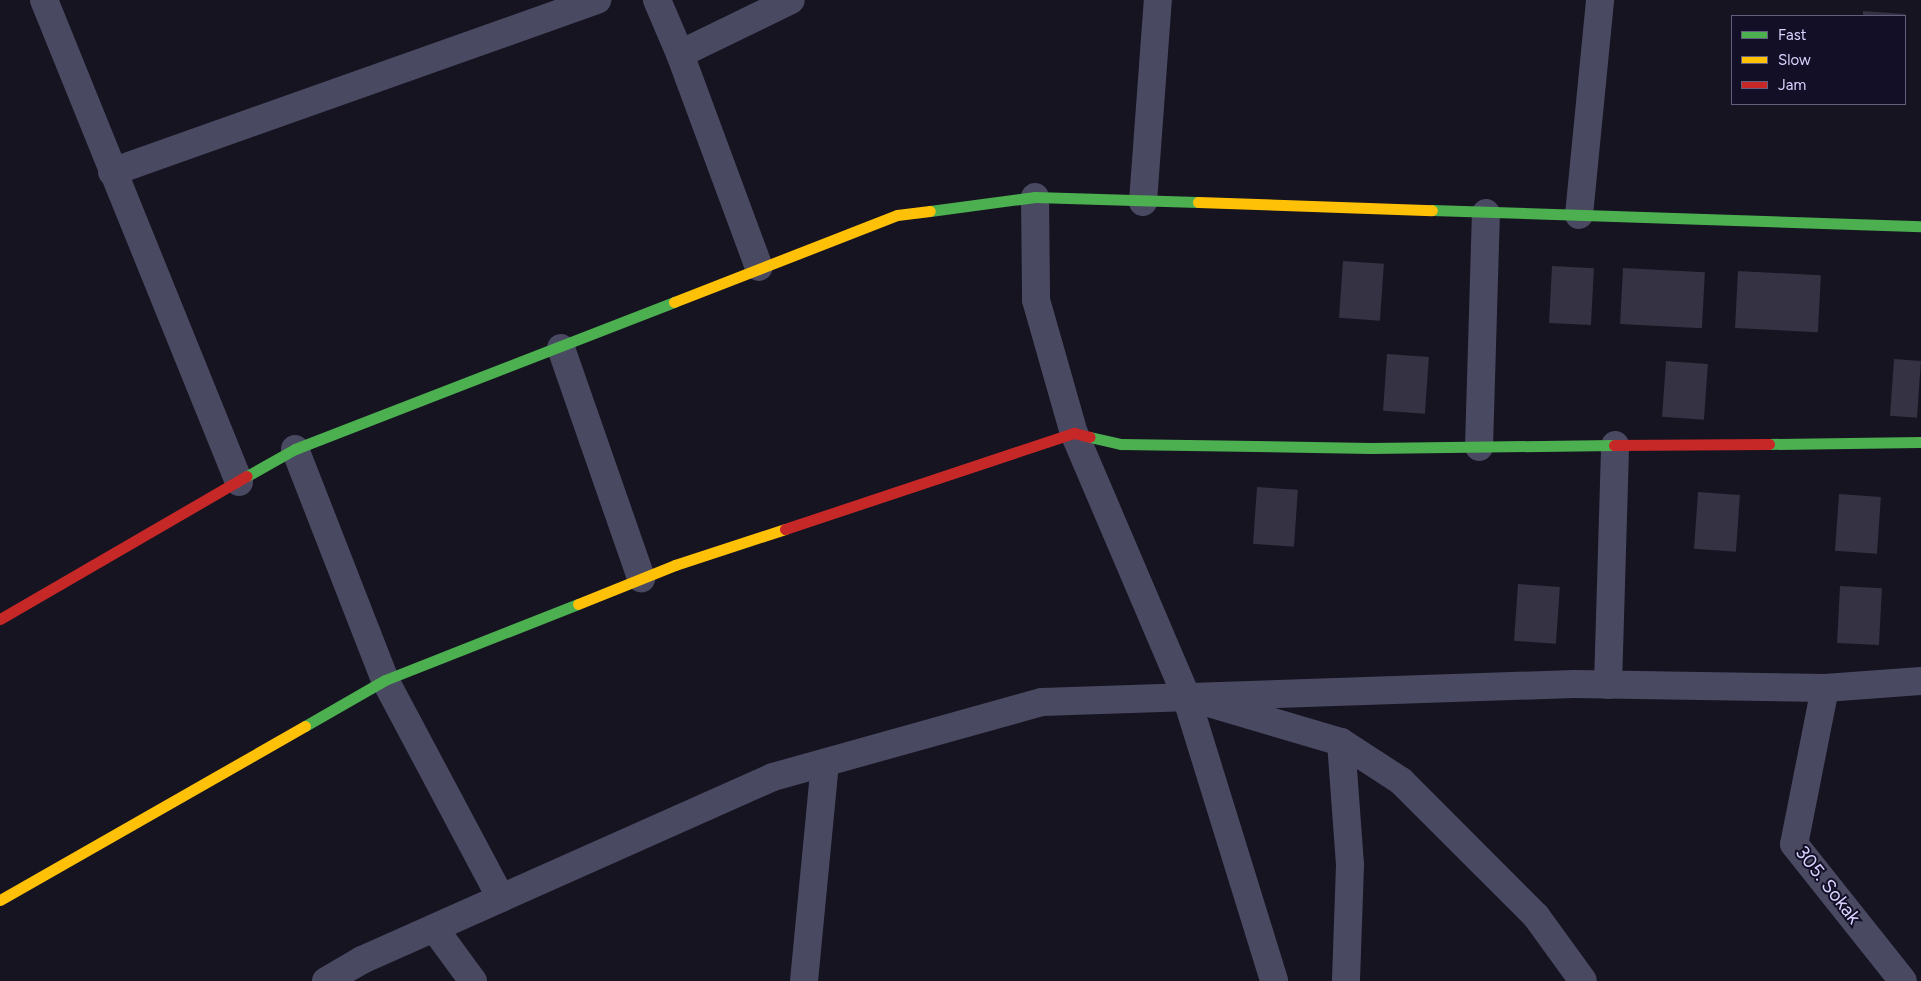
<!DOCTYPE html>
<style>
body{margin:0}
#map{position:relative;width:1921px;height:981px;overflow:hidden;background:#161421;font-family:Figtree,sans-serif}
div>[style]{position:absolute}
.building>*{inset:0;background:#343243;transform-origin:0 0}
.street>*{height:28px;margin:-14px;padding:0 14px;transform-origin:14px;border-radius:14px;background:#4a4962}
.fast>*{height:11px;margin:-5.5px;padding:0 5.5px;transform-origin:5.5px;border-radius:5.5px;background:#4caf50}
.slow>*{height:11px;margin:-5.5px;padding:0 5.5px;transform-origin:5.5px;border-radius:5.5px;background:#ffc107}
.jam>*{height:11px;margin:-5.5px;padding:0 5.5px;transform-origin:5.5px;border-radius:5.5px;background:#c62828}
span{translate:-50% -50%;white-space:nowrap;text-align:center;line-height:1.15;-webkit-text-stroke:4px #130f26;paint-order:stroke}
.street-label{font-size:19px;color:#d9d4ff}
.legend{position:absolute;left:1731px;top:15px;width:175px;height:90px;box-sizing:border-box;background:#130f26;border:1px solid #625e7d;margin:0;padding:6px 9px;list-style:none;font-size:15px;color:#d9d4ff}
.legend li{display:flex;align-items:center;gap:10px;height:25px}
.legend b{width:25px;border:1px solid #625e7d}
</style>
<div id="map">
<div class="building">
<i style="clip-path:polygon(1863px 11px,1905px 14px,1905px 16px,1863px 16px)"></i>
<i style="left:1343px;top:261px;width:41px;height:57px;rotate:4deg"></i>
<i style="left:1552px;top:266px;width:42px;height:57px;rotate:3deg"></i>
<i style="left:1623px;top:268px;width:82px;height:56px;rotate:3deg"></i>
<i style="left:1738px;top:271px;width:83px;height:57px;rotate:3deg"></i>
<i style="left:1387px;top:354px;width:42px;height:57px;rotate:4deg"></i>
<i style="left:1894px;top:359px;width:27px;height:57px;rotate:4deg"></i>
<i style="left:1666px;top:361px;width:42px;height:56px;rotate:4deg"></i>
<i style="left:1257px;top:487px;width:41px;height:57px;rotate:4deg"></i>
<i style="left:1698px;top:492px;width:42px;height:57px;rotate:4deg"></i>
<i style="left:1839px;top:494px;width:42px;height:57px;rotate:4deg"></i>
<i style="left:1518px;top:584px;width:42px;height:57px;rotate:4deg"></i>
<i style="left:1840px;top:586px;width:42px;height:57px;rotate:3deg"></i>
</div>
<div class="street">
<i style="left:44px;top:0;width:520px;rotate:67.97deg"></i>
<i style="left:657px;top:0;width:59px;rotate:66.9deg"></i>
<i style="left:680px;top:54px;width:227px;rotate:69.7deg"></i>
<i style="left:680px;top:54px;width:123px;rotate:-25.9deg"></i>
<i style="left:112px;top:172px;width:515px;rotate:-19.53deg"></i>
<i style="left:1035px;top:197px;width:103px;rotate:89.4deg"></i>
<i style="left:1036px;top:300px;width:138px;rotate:74.1deg"></i>
<i style="left:1074px;top:433px;width:286px;rotate:66.9deg"></i>
<i style="left:1186px;top:696px;width:298px;rotate:72.8deg"></i>
<i style="left:1143px;top:202px;width:203px;rotate:-85.8deg"></i>
<i style="left:1579px;top:215px;width:216px;rotate:-84.4deg"></i>
<i style="left:561px;top:348px;width:244px;rotate:70.8deg"></i>
<i style="left:1479px;top:447px;width:234px;rotate:-88.3deg"></i>
<i style="left:295px;top:449px;width:248px;rotate:68.7deg"></i>
<i style="left:385px;top:680px;width:247px;rotate:62deg"></i>
<i style="left:1608px;top:685px;width:240px;rotate:-88.3deg"></i>
<i style="left:1825px;top:688px;width:159px;rotate:101.2deg"></i>
<i style="left:1794px;top:844px;width:175px;rotate:51.5deg"></i>
<i style="left:1209px;top:703px;width:138px;rotate:16.5deg"></i>
<i style="left:1341px;top:742px;width:72px;rotate:33deg"></i>
<i style="left:1401px;top:781px;width:191px;rotate:45deg"></i>
<i style="left:1536px;top:916px;width:80px;rotate:54.1deg"></i>
<i style="left:1341px;top:742px;width:123px;rotate:85.8deg"></i>
<i style="left:1350px;top:865px;width:116px;rotate:92deg"></i>
<i style="left:434px;top:928px;width:66px;rotate:53.7deg"></i>
<i style="left:326px;top:981px;width:42px;rotate:-30.3deg"></i>
<i style="left:362px;top:960px;width:450px;rotate:-24deg"></i>
<i style="left:773px;top:777px;width:279px;rotate:-15.6deg"></i>
<i style="left:1042px;top:702px;width:532px;rotate:-1.94deg"></i>
<i style="left:1574px;top:684px;width:251px;rotate:0.9deg"></i>
<i style="left:1825px;top:688px;width:96px;rotate:-4.2deg"></i>
<i style="left:804px;top:981px;width:219px;rotate:-84.5deg"></i>
</div>
<div class="fast">
<i style="left:1432px;top:210px;width:489px;rotate:1.9deg"></i>
<i style="left:930px;top:211px;width:106px;rotate:-7.6deg"></i>
<i style="left:1035px;top:197px;width:163px;rotate:1.8deg"></i>
<i style="left:1090px;top:437px;width:32px;rotate:13deg"></i>
<i style="left:1121px;top:444px;width:250px;rotate:0.9deg"></i>
<i style="left:1371px;top:448px;width:243px;rotate:-0.7deg"></i>
<i style="left:1769px;top:444px;width:152px;rotate:-0.8deg"></i>
<i style="left:247px;top:476px;width:55px;rotate:-29.4deg"></i>
<i style="left:295px;top:449px;width:407px;rotate:-21.2deg"></i>
<i style="left:305px;top:726px;width:92px;rotate:-29.9deg"></i>
<i style="left:385px;top:680px;width:207px;rotate:-21.5deg"></i>
</div>
<div class="slow">
<i style="left:1198px;top:202px;width:234px;rotate:2deg"></i>
<i style="left:674px;top:302px;width:239px;rotate:-21.3deg"></i>
<i style="left:897px;top:215px;width:33px;rotate:-7deg"></i>
<i style="left:578px;top:604px;width:105px;rotate:-21.9deg"></i>
<i style="left:675px;top:565px;width:116px;rotate:-18.1deg"></i>
<i style="left:0;top:900px;width:351px;rotate:-29.7deg"></i>
</div>
<div class="jam">
<i style="left:1614px;top:445px;width:155px;rotate:-0.4deg"></i>
<i style="left:785px;top:529px;width:305px;rotate:-18.4deg"></i>
<i style="left:1074px;top:433px;width:16px;rotate:14deg"></i>
<i style="left:0;top:619px;width:285px;rotate:-30.1deg"></i>
</div>
<div class="street-label">
<span style="left:1828px;top:885px;rotate:52deg">305. Sokak</span>
</div>
<ul class="legend">
<li><b style="height:6px;background:#4caf50"></b>Fast</li>
<li><b style="height:6px;background:#ffc107"></b>Slow</li>
<li><b style="height:6px;background:#c62828"></b>Jam</li>
</ul>
</div>
